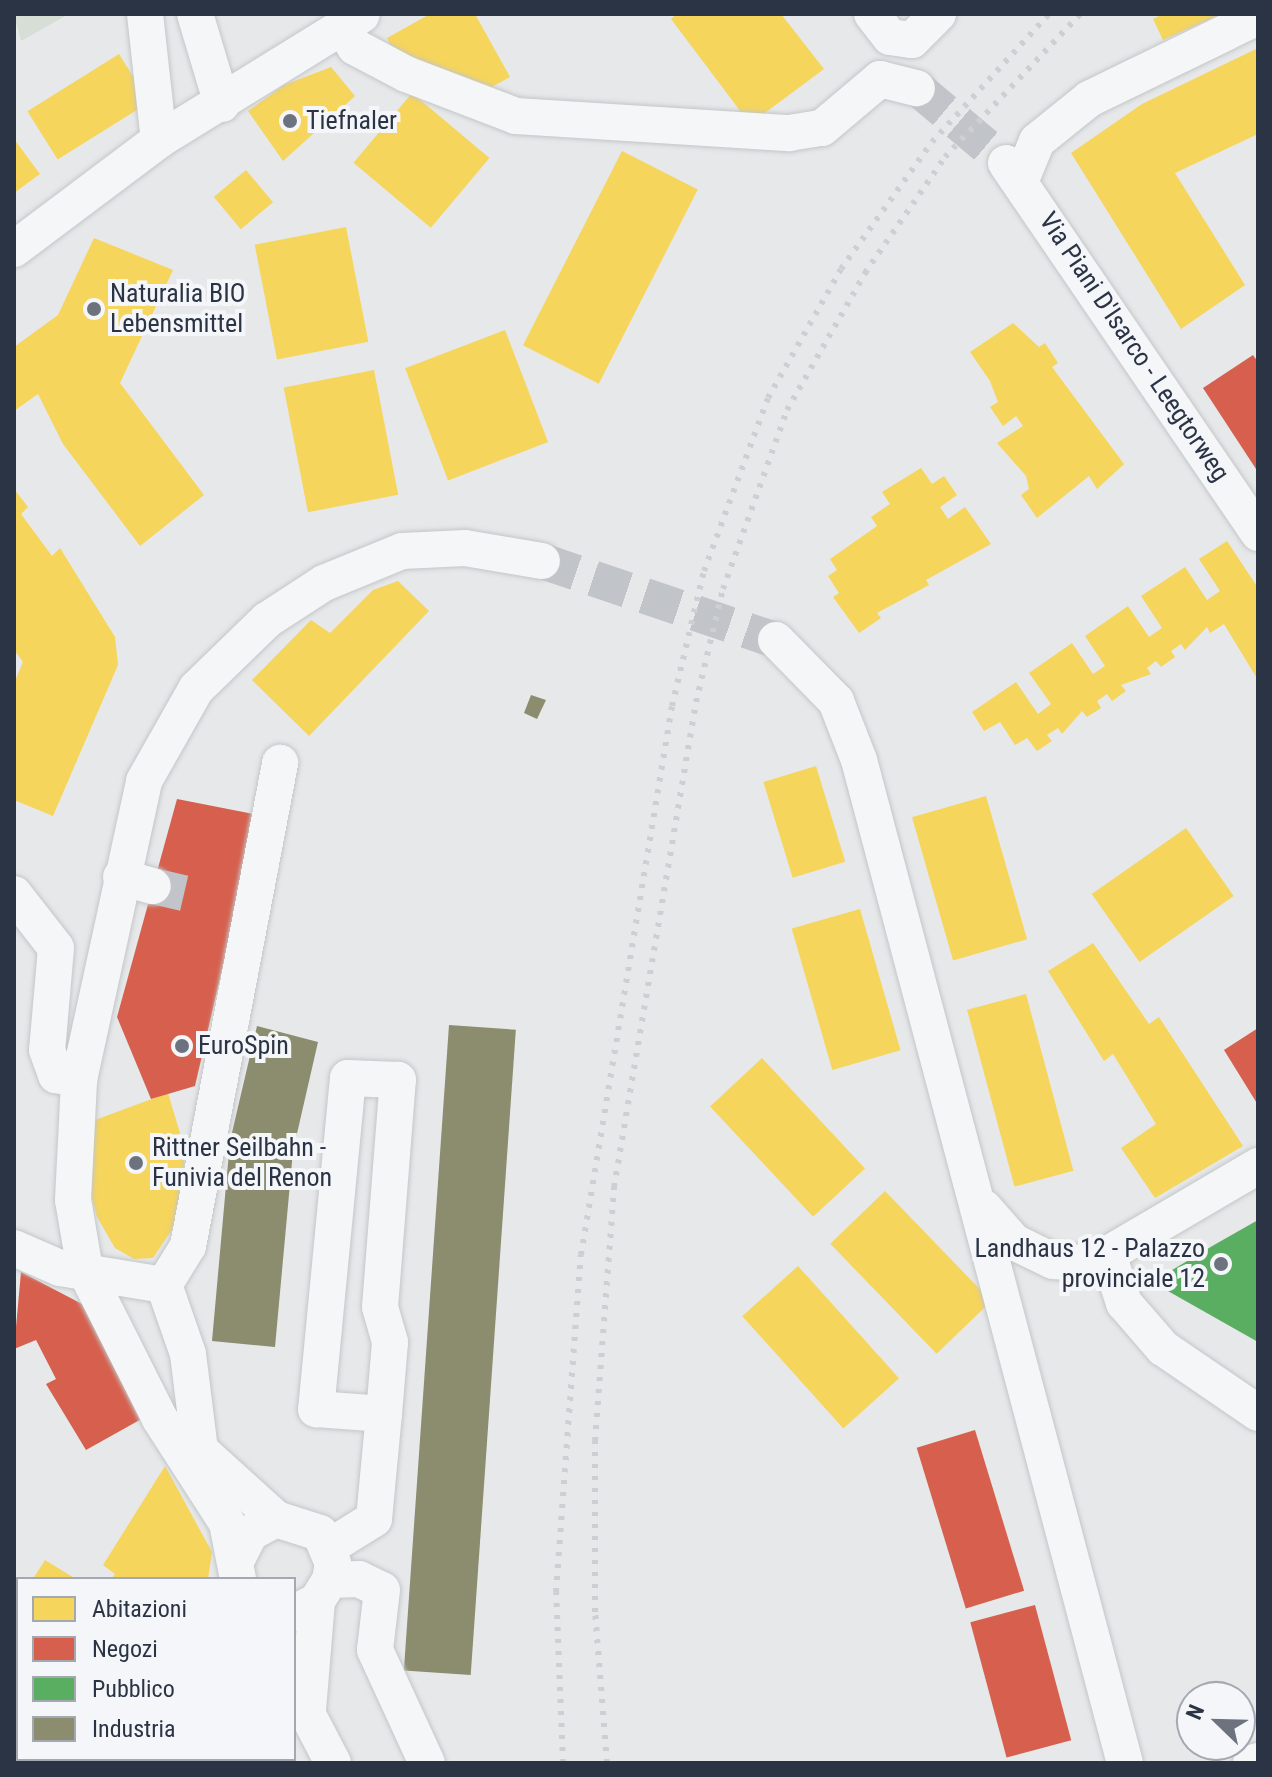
<!DOCTYPE html>
<style>
body{margin:0}
#map{position:relative;width:1272px;height:1777px;overflow:hidden;background:#e6e8ea;font-family:"Roboto Condensed",sans-serif}
div>[style]{position:absolute}
.green>*{inset:0;background:#d6ded6}
.homes>*{inset:0;background:#f6d55c;transform-origin:0 0}
.shops>*{inset:0;background:#d6604d;transform-origin:0 0}
.public>*{inset:0;background:#5aae61}
.industry>*{inset:0;background:#8c8c6e;transform-origin:0 0}
.minor-tunnel>*{height:36px;margin-top:-18px;transform-origin:0;background:repeating-linear-gradient(90deg,#c1c4c9 0 36px,transparent 0 54px)}
.roads{filter:drop-shadow(0 0 2px #c4c6c8) drop-shadow(0 0 2px #c4c6c8)}
.minor>*{height:36px;margin:-18px;padding:0 18px;transform-origin:18px;border-radius:18px;background:#f5f6f7}
.rail>*{height:6px;margin-top:-3px;transform-origin:0;background:repeating-linear-gradient(90deg,#cecfd2 0 4px,transparent 0 12px)}
.dots>*{width:22px;height:22px;translate:-50% -50%;box-sizing:border-box;border:4px solid #f4f6f9;border-radius:50%}
span{translate:-50% -50%;white-space:nowrap;text-align:center;line-height:1.15;-webkit-text-stroke:8px #f4f6f9;paint-order:stroke}
.poi-label{font-size:26px;color:#2b3445}
.left{translate:0 -50%;text-align:left}
.right{translate:-100% -50%;text-align:right}
.street-label{font-size:26px;color:#2b3445}
.frame{position:absolute;inset:0;border:16px solid #2b3445;pointer-events:none}
.legend{position:absolute;left:16px;top:1577px;width:280px;height:184px;box-sizing:border-box;background:#f4f6f9;border:2px solid #a4a8b1;margin:0;padding:10px 14px;list-style:none;font-size:24px;color:#2b3445}
.legend li{display:flex;align-items:center;gap:16px;height:40px}
.legend b{width:40px;border:2px solid #a4a8b1}
.north{position:absolute;left:1176px;top:1681px;width:80px;height:80px;box-sizing:border-box;background:#f4f6f9;border:2px solid #a4a8b1;border-radius:50%;rotate:293deg;font-size:22px;font-weight:700;line-height:32px;text-align:center;color:#2b3445}
.north::after{content:'';display:block;margin:auto;width:28px;height:36px;background:#6c737f;clip-path:polygon(50% 0,100% 100%,50% 72%,0 100%)}
</style>
<div id="map">
<div class="green">
<i style="clip-path:polygon(14px 14px,69px 14px,21px 41px)"></i>
</div>
<div class="homes">
<i style="clip-path:polygon(430px 14px,475px 14px,510px 77px,490px 88px,394px 53px,387px 38px)"></i>
<i style="clip-path:polygon(677px 14px,781px 14px,824px 69px,750px 124px,671px 19px)"></i>
<i style="clip-path:polygon(1163px 14px,1221px 14px,1163px 40px,1153px 19px)"></i>
<i style="clip-path:polygon(1258px 48px,1258px 134px,1175px 173px,1245px 285px,1181px 329px,1071px 153px,1142px 104px)"></i>
<i style="left:119px;top:54px;width:57px;height:108px;rotate:58deg"></i>
<i style="clip-path:polygon(331px 67px,355px 96px,283px 161px,248px 111px,284px 85px)"></i>
<i style="left:412px;top:93px;width:101px;height:91px;rotate:40deg"></i>
<i style="clip-path:polygon(14px 139px,40px 174px,14px 193px)"></i>
<i style="left:622px;top:151px;width:85px;height:218px;rotate:27deg"></i>
<i style="left:246px;top:170px;width:42px;height:42px;rotate:50deg"></i>
<i style="left:346px;top:227px;width:117px;height:93px;rotate:79deg"></i>
<i style="clip-path:polygon(94px 238px,173px 270px,120px 383px,204px 495px,140px 546px,63px 444px,38px 394px,14px 411px,14px 347px,58px 315px)"></i>
<i style="clip-path:polygon(1013px 323px,1039px 347px,1045px 343px,1058px 363px,1052px 367px,1124px 464px,1097px 489px,1089px 476px,1037px 518px,1021px 495px,1029px 489px,1026px 476px,997px 443px,1023px 426px,1016px 416px,1003px 426px,990px 407px,998px 402px,990px 381px,970px 352px)"></i>
<i style="left:505px;top:330px;width:120px;height:107px;rotate:69deg"></i>
<i style="left:374px;top:370px;width:127px;height:92px;rotate:79deg"></i>
<i style="clip-path:polygon(921px 468px,932px 484px,944px 476px,957px 495px,940px 507px,948px 519px,965px 507px,991px 544px,926px 580px,929px 585px,877px 613px,881px 618px,859px 633px,833px 597px,839px 593px,828px 576px,837px 570px,830px 559px,877px 526px,871px 517px,890px 504px,882px 492px)"></i>
<i style="clip-path:polygon(14px 489px,28px 507px,21px 514px,52px 556px,60px 548px,115px 637px,118px 665px,53px 816px,14px 800px,14px 683px,23px 662px,14px 650px)"></i>
<i style="clip-path:polygon(1227px 541px,1258px 588px,1258px 680px,1224px 624px,1210px 633px,1207px 627px,1185px 650px,1181px 644px,1171px 651px,1175px 657px,1161px 667px,1156px 661px,1147px 668px,1151px 674px,1121px 685px,1126px 691px,1112px 701px,1107px 694px,1097px 701px,1101px 708px,1087px 717px,1082px 711px,1062px 734px,1058px 728px,1047px 735px,1052px 741px,1037px 751px,1027px 738px,1015px 745px,1000px 722px,984px 731px,972px 712px,1016px 682px,1038px 714px,1051px 704px,1029px 673px,1072px 643px,1093px 674px,1105px 666px,1085px 636px,1128px 606px,1149px 637px,1162px 628px,1141px 596px,1185px 567px,1207px 600px,1220px 591px,1199px 559px)"></i>
<i style="clip-path:polygon(398px 581px,429px 611px,309px 736px,252px 680px,311px 620px,330px 633px,373px 590px)"></i>
<i style="left:816px;top:766px;width:100px;height:55px;rotate:73deg"></i>
<i style="left:986px;top:796px;width:149px;height:77px;rotate:74deg"></i>
<i style="left:1186px;top:828px;width:83px;height:115px;rotate:55deg"></i>
<i style="left:860px;top:909px;width:147px;height:71px;rotate:74deg"></i>
<i style="clip-path:polygon(1093px 943px,1149px 1024px,1159px 1017px,1243px 1146px,1155px 1198px,1121px 1148px,1156px 1124px,1113px 1054px,1104px 1061px,1048px 971px)"></i>
<i style="left:1026px;top:994px;width:183px;height:61px;rotate:75deg"></i>
<i style="left:762px;top:1058px;width:151px;height:71px;rotate:47deg"></i>
<i style="clip-path:polygon(168px 1093px,185px 1150px,179px 1219px,153px 1258px,134px 1259px,115px 1248px,97px 1217px,86px 1176px,87px 1123px)"></i>
<i style="left:885px;top:1191px;width:153px;height:76px;rotate:46deg"></i>
<i style="left:798px;top:1266px;width:151px;height:75px;rotate:48deg"></i>
<i style="clip-path:polygon(165px 1466px,212px 1552px,208px 1579px,111px 1579px,115px 1574px,103px 1565px)"></i>
<i style="clip-path:polygon(45px 1560px,76px 1579px,33px 1579px)"></i>
<i style="clip-path:polygon(18px 1602px,18px 1666px,14px 1664px)"></i>
<i style="left:21px;top:1759px;width:59px;height:4px"></i>
<i style="clip-path:polygon(171px 1759px,250px 1759px,169px 1763px)"></i>
</div>
<div class="shops">
<i style="clip-path:polygon(1253px 355px,1258px 362px,1258px 472px,1203px 388px)"></i>
<i style="clip-path:polygon(177px 799px,258px 815px,195px 1086px,151px 1099px,117px 1017px)"></i>
<i style="clip-path:polygon(1258px 1028px,1258px 1105px,1224px 1050px)"></i>
<i style="clip-path:polygon(21px 1272px,82px 1304px,145px 1417px,86px 1450px,46px 1384px,56px 1379px,36px 1340px,14px 1349px)"></i>
<i style="left:975px;top:1430px;width:168px;height:61px;rotate:73deg"></i>
<i style="left:1035px;top:1605px;width:140px;height:67px;rotate:75deg"></i>
</div>
<div class="public">
<i style="clip-path:polygon(1258px 1220px,1258px 1342px,1152px 1282px,1214px 1245px)"></i>
</div>
<div class="industry">
<i style="clip-path:polygon(531px 695px,546px 700px,537px 719px,524px 713px)"></i>
<i style="left:449px;top:1025px;width:67px;height:647px;rotate:4deg"></i>
<i style="clip-path:polygon(257px 1026px,318px 1042px,293px 1151px,275px 1347px,212px 1341px,230px 1141px)"></i>
</div>
<div class="minor-tunnel">
<i style="left:917px;top:88px;width:116px;rotate:40.1deg"></i>
<i style="left:542px;top:561px;width:247px;rotate:18.7deg"></i>
<i style="left:153px;top:886px;width:32px;rotate:13deg"></i>
</div>
<div class="roads">
<div class="minor">
<i style="left:145px;top:14px;width:127px;rotate:83.7deg"></i>
<i style="left:195px;top:14px;width:94px;rotate:73.3deg"></i>
<i style="left:872px;top:14px;width:29px;rotate:52deg"></i>
<i style="left:890px;top:37px;width:22px;rotate:8deg"></i>
<i style="left:912px;top:40px;width:37px;rotate:-45deg"></i>
<i style="left:342px;top:27px;width:24px;rotate:57deg"></i>
<i style="left:355px;top:47px;width:58px;rotate:27.9deg"></i>
<i style="left:406px;top:74px;width:118px;rotate:20.9deg"></i>
<i style="left:516px;top:116px;width:274px;rotate:3.6deg"></i>
<i style="left:789px;top:133px;width:33px;rotate:-9deg"></i>
<i style="left:822px;top:128px;width:76px;rotate:-40.2deg"></i>
<i style="left:880px;top:79px;width:38px;rotate:14deg"></i>
<i style="left:1006px;top:163px;width:448px;rotate:55.7deg"></i>
<i style="left:1021px;top:180px;width:42px;rotate:-67.7deg"></i>
<i style="left:1037px;top:141px;width:67px;rotate:-38.9deg"></i>
<i style="left:1089px;top:99px;width:188px;rotate:-25.9deg"></i>
<i style="left:14px;top:249px;width:181px;rotate:-36.9deg"></i>
<i style="left:159px;top:140px;width:238px;rotate:-31.7deg"></i>
<i style="left:776px;top:640px;width:86px;rotate:45.5deg"></i>
<i style="left:836px;top:701px;width:63px;rotate:68.7deg"></i>
<i style="left:859px;top:760px;width:1038px;rotate:75.15deg"></i>
<i style="left:121px;top:877px;width:33px;rotate:16deg"></i>
<i style="left:14px;top:894px;width:68px;rotate:52.1deg"></i>
<i style="left:56px;top:948px;width:102px;rotate:95deg"></i>
<i style="left:47px;top:1050px;width:27px;rotate:70deg"></i>
<i style="left:56px;top:1075px;width:24px;rotate:12deg"></i>
<i style="left:984px;top:1208px;width:45px;rotate:48.6deg"></i>
<i style="left:1014px;top:1242px;width:43px;rotate:26deg"></i>
<i style="left:1053px;top:1261px;width:27px;rotate:4deg"></i>
<i style="left:1080px;top:1263px;width:29px;rotate:-18deg"></i>
<i style="left:1108px;top:1254px;width:174px;rotate:-30.4deg"></i>
<i style="left:14px;top:1248px;width:50px;rotate:23.5deg"></i>
<i style="left:60px;top:1268px;width:105px;rotate:9.3deg"></i>
<i style="left:164px;top:1285px;width:73px;rotate:70.8deg"></i>
<i style="left:188px;top:1354px;width:89px;rotate:82.9deg"></i>
<i style="left:1108px;top:1254px;width:52px;rotate:71.9deg"></i>
<i style="left:1124px;top:1303px;width:60px;rotate:49.1deg"></i>
<i style="left:1163px;top:1348px;width:115px;rotate:34.4deg"></i>
<i style="left:164px;top:1285px;width:46px;rotate:-58.4deg"></i>
<i style="left:188px;top:1246px;width:492px;rotate:-79.2deg"></i>
<i style="left:178px;top:1430px;width:132px;rotate:42.2deg"></i>
<i style="left:329px;top:1547px;width:53px;rotate:-31.9deg"></i>
<i style="left:374px;top:1519px;width:105px;rotate:-84.6deg"></i>
<i style="left:384px;top:1414px;width:72px;rotate:-85.2deg"></i>
<i style="left:390px;top:1342px;width:36px;rotate:-106deg"></i>
<i style="left:380px;top:1307px;width:228px;rotate:-85.5deg"></i>
<i style="left:398px;top:1080px;width:50px;rotate:-177.7deg"></i>
<i style="left:348px;top:1078px;width:333px;rotate:95.5deg"></i>
<i style="left:316px;top:1409px;width:68px;rotate:4.2deg"></i>
<i style="left:237px;top:1559px;width:29px;rotate:-63deg"></i>
<i style="left:250px;top:1533px;width:30px;rotate:-28deg"></i>
<i style="left:276px;top:1519px;width:46px;rotate:17.7deg"></i>
<i style="left:320px;top:1533px;width:33px;rotate:67deg"></i>
<i style="left:333px;top:1563px;width:17px;rotate:100deg"></i>
<i style="left:330px;top:1580px;width:25px;rotate:122deg"></i>
<i style="left:317px;top:1601px;width:26px;rotate:152deg"></i>
<i style="left:238px;top:1579px;width:57px;rotate:-101.1deg"></i>
<i style="left:227px;top:1523px;width:124px;rotate:-122.8deg"></i>
<i style="left:160px;top:1419px;width:167px;rotate:-116.7deg"></i>
<i style="left:85px;top:1270px;width:71px;rotate:-99.7deg"></i>
<i style="left:73px;top:1200px;width:120px;rotate:-87.1deg"></i>
<i style="left:79px;top:1080px;width:306px;rotate:-77.7deg"></i>
<i style="left:144px;top:781px;width:106px;rotate:-60.5deg"></i>
<i style="left:196px;top:689px;width:99px;rotate:-44.2deg"></i>
<i style="left:267px;top:620px;width:68px;rotate:-33deg"></i>
<i style="left:324px;top:583px;width:84px;rotate:-22.3deg"></i>
<i style="left:402px;top:551px;width:63px;rotate:-2.7deg"></i>
<i style="left:465px;top:548px;width:78px;rotate:9.6deg"></i>
<i style="left:330px;top:1580px;width:29px;rotate:-2deg"></i>
<i style="left:359px;top:1579px;width:25px;rotate:26deg"></i>
<i style="left:382px;top:1590px;width:60px;rotate:96.7deg"></i>
<i style="left:375px;top:1650px;width:124px;rotate:65.3deg"></i>
<i style="left:295px;top:1690px;width:82px;rotate:62.5deg"></i>
<i style="left:308px;top:1710px;width:109px;rotate:-85.3deg"></i>
<i style="left:113px;top:1763px;width:4px;rotate:-63deg"></i>
<i style="left:1251px;top:1763px;width:7px;rotate:-16deg"></i>
</div>
</div>
<div class="rail">
<i style="left:563px;top:1763px;width:171px;rotate:-92.3deg"></i>
<i style="left:556px;top:1592px;width:338px;rotate:-85.8deg"></i>
<i style="left:581px;top:1255px;width:556px;rotate:-80.59deg"></i>
<i style="left:672px;top:706px;width:139px;rotate:-76.7deg"></i>
<i style="left:704px;top:571px;width:184px;rotate:-69.7deg"></i>
<i style="left:768px;top:398px;width:148px;rotate:-60.5deg"></i>
<i style="left:841px;top:269px;width:156px;rotate:-54.4deg"></i>
<i style="left:932px;top:142px;width:173px;rotate:-47.6deg"></i>
<i style="left:607px;top:1763px;width:151px;rotate:-94.5deg"></i>
<i style="left:595px;top:1612px;width:171px;rotate:-90deg"></i>
<i style="left:595px;top:1441px;width:255px;rotate:-85.7deg"></i>
<i style="left:614px;top:1187px;width:492px;rotate:-80.4deg"></i>
<i style="left:696px;top:702px;width:116px;rotate:-76.6deg"></i>
<i style="left:723px;top:589px;width:190px;rotate:-70.3deg"></i>
<i style="left:787px;top:410px;width:158px;rotate:-60.3deg"></i>
<i style="left:865px;top:273px;width:141px;rotate:-55.4deg"></i>
<i style="left:945px;top:157px;width:197px;rotate:-46.6deg"></i>
</div>
<div class="dots">
<i style="left:290px;top:121px;background:#6c737f"></i>
<i style="left:94px;top:309px;background:#6c737f"></i>
<i style="left:182px;top:1046px;background:#6c737f"></i>
<i style="left:136px;top:1163px;background:#6c737f"></i>
<i style="left:1221px;top:1264px;background:#6c737f"></i>
</div>
<div class="poi-label">
<span class="left" style="left:306px;top:121px">Tiefnaler</span>
<span class="left" style="left:110px;top:309px">Naturalia BIO<br>Lebensmittel</span>
<span class="left" style="left:198px;top:1046px">EuroSpin</span>
<span class="left" style="left:152px;top:1163px">Rittner Seilbahn -<br>Funivia del Renon</span>
<span class="right" style="left:1205px;top:1264px">Landhaus 12 - Palazzo<br>provinciale 12</span>
</div>
<div class="street-label">
<span style="left:1134px;top:347px;rotate:56deg">Via Piani D'Isarco - Leegtorweg</span>
</div>
<div class="frame"></div>
<ul class="legend">
<li><b style="height:22px;background:#f6d55c"></b>Abitazioni</li>
<li><b style="height:22px;background:#d6604d"></b>Negozi</li>
<li><b style="height:22px;background:#5aae61"></b>Pubblico</li>
<li><b style="height:22px;background:#8c8c6e"></b>Industria</li>
</ul>
<div class="north">N</div>
</div>
